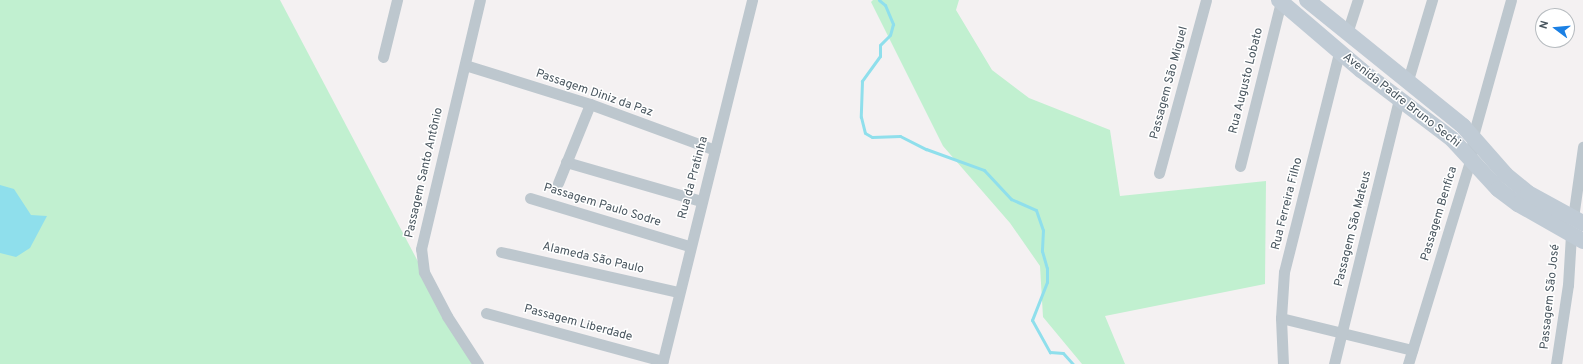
<!DOCTYPE html>
<meta charset="utf-8">
<style>
body{margin:0}
#map{position:relative;width:1583px;height:364px;overflow:hidden;background:#f4f1f2;font-family:Overpass,sans-serif}
div>[style]{position:absolute}
.green>*{inset:0;background:#c1f0d0}
.water>*{inset:0;background:#8fdfec}
.stream>*{height:3px;margin:-1.5px;padding:0 1.5px;transform-origin:1.5px;border-radius:1.5px;background:#8fdfec}
.minor>*{height:11px;margin:-5.5px;padding:0 5.5px;transform-origin:5.5px;border-radius:5.5px;background:#bdc7ce}
.secondary>*{height:16px;margin:-8px;padding:0 8px;transform-origin:8px;border-radius:8px;background:#c0cbd5}
span{translate:-50% -50%;white-space:nowrap;text-align:center;line-height:1.15;-webkit-text-stroke:3px #fff;paint-order:stroke}
.street-label{font-size:12px;color:#49565f}
.north{position:absolute;left:1535px;top:8px;width:40px;height:40px;box-sizing:border-box;background:#fff;border:1px solid #b6bbbf;border-radius:50%;rotate:286deg;font-size:11px;font-weight:700;line-height:16px;text-align:center;color:#49565f}
.north::after{content:'';display:block;margin:auto;width:14px;height:18px;background:#1b80e4;clip-path:polygon(50% 0,100% 100%,50% 72%,0 100%)}
</style>
<div id="map">
<div class="green">
<i style="clip-path:polygon(0 0,280px 0,472px 364px,0 364px)"></i>
<i style="clip-path:polygon(873px 0,959px 0,956px 10px,992px 70px,1029px 98px,1110px 130px,1120px 196px,1266px 181px,1265px 284px,1105px 316px,1125px 364px,1082px 364px,1043px 317px,1040px 266px,1010px 223px,943px 146px,871px 2px)"></i>
</div>
<div class="water">
<i style="clip-path:polygon(0 185px,14px 189px,31px 215px,47px 216px,30px 248px,16px 257px,0 253px)"></i>
</div>
<div class="stream">
<i style="left:879px;top:0;width:8px;rotate:40deg"></i>
<i style="left:885px;top:5px;width:21px;rotate:67deg"></i>
<i style="left:893px;top:24px;width:11px;rotate:105deg"></i>
<i style="left:890px;top:35px;width:14px;rotate:135deg"></i>
<i style="left:880px;top:45px;width:11px;rotate:90deg"></i>
<i style="left:880px;top:56px;width:31px;rotate:126deg"></i>
<i style="left:862px;top:81px;width:36px;rotate:92deg"></i>
<i style="left:861px;top:117px;width:16px;rotate:76deg"></i>
<i style="left:865px;top:133px;width:8px;rotate:30deg"></i>
<i style="left:872px;top:137px;width:28px;rotate:-2deg"></i>
<i style="left:900px;top:136px;width:29px;rotate:27deg"></i>
<i style="left:926px;top:149px;width:62px;rotate:19.9deg"></i>
<i style="left:984px;top:170px;width:40px;rotate:47deg"></i>
<i style="left:1011px;top:199px;width:27px;rotate:24deg"></i>
<i style="left:1036px;top:210px;width:21px;rotate:71deg"></i>
<i style="left:1043px;top:230px;width:21px;rotate:93deg"></i>
<i style="left:1042px;top:251px;width:18px;rotate:74deg"></i>
<i style="left:1047px;top:268px;width:14px;rotate:90deg"></i>
<i style="left:1047px;top:282px;width:41px;rotate:111.5deg"></i>
<i style="left:1032px;top:320px;width:37px;rotate:61deg"></i>
<i style="left:1050px;top:352px;width:13px;rotate:4deg"></i>
<i style="left:1063px;top:353px;width:15px;rotate:48deg"></i>
</div>
<div class="minor">
<i style="left:1347px;top:33px;width:35px;rotate:-72deg"></i>
<i style="left:383px;top:57px;width:59px;rotate:-76.2deg"></i>
<i style="left:465px;top:65px;width:131px;rotate:17.3deg"></i>
<i style="left:590px;top:104px;width:133px;rotate:20.2deg"></i>
<i style="left:1408px;top:80px;width:84px;rotate:-73.3deg"></i>
<i style="left:566px;top:162px;width:141px;rotate:16.1deg"></i>
<i style="left:1240px;top:166px;width:169px;rotate:-76deg"></i>
<i style="left:1159px;top:173px;width:179px;rotate:-74.8deg"></i>
<i style="left:558px;top:183px;width:85px;rotate:-67.9deg"></i>
<i style="left:530px;top:198px;width:166px;rotate:16.8deg"></i>
<i style="left:1573px;top:218px;width:72px;rotate:-82deg"></i>
<i style="left:501px;top:252px;width:182px;rotate:12.7deg"></i>
<i style="left:486px;top:313px;width:183px;rotate:15.2deg"></i>
<i style="left:1281px;top:318px;width:135px;rotate:13.7deg"></i>
<i style="left:478px;top:364px;width:57px;rotate:-122.9deg"></i>
<i style="left:447px;top:316px;width:50px;rotate:-117.6deg"></i>
<i style="left:424px;top:272px;width:23px;rotate:-97deg"></i>
<i style="left:421px;top:249px;width:256px;rotate:-76.7deg"></i>
<i style="left:662px;top:364px;width:375px;rotate:-76.1deg"></i>
<i style="left:1283px;top:364px;width:46px;rotate:-92.5deg"></i>
<i style="left:1281px;top:318px;width:46px;rotate:-86.3deg"></i>
<i style="left:1284px;top:272px;width:226px;rotate:-75.9deg"></i>
<i style="left:1334px;top:364px;width:272px;rotate:-76.2deg"></i>
<i style="left:1408px;top:364px;width:215px;rotate:-73deg"></i>
<i style="left:1471px;top:158px;width:22px;rotate:-85deg"></i>
<i style="left:1473px;top:136px;width:141px;rotate:-74.4deg"></i>
<i style="left:1556px;top:364px;width:80px;rotate:-81.4deg"></i>
<i style="left:1568px;top:285px;width:51px;rotate:-86.6deg"></i>
</div>
<div class="secondary">
<i style="left:1279px;top:0;width:108px;rotate:40.5deg"></i>
<i style="left:1361px;top:70px;width:114px;rotate:37.2deg"></i>
<i style="left:1452px;top:139px;width:68px;rotate:47.4deg"></i>
<i style="left:1498px;top:189px;width:25px;rotate:37deg"></i>
<i style="left:1518px;top:204px;width:75px;rotate:29.6deg"></i>
<i style="left:1307px;top:0;width:201px;rotate:38.9deg"></i>
<i style="left:1463px;top:126px;width:65px;rotate:48.7deg"></i>
<i style="left:1506px;top:175px;width:28px;rotate:39deg"></i>
<i style="left:1528px;top:193px;width:63px;rotate:28.6deg"></i>
</div>
<div class="street-label">
<span style="left:1247px;top:81px;rotate:-76deg">Rua Augusto Lobato</span>
<span style="left:1170px;top:83px;rotate:-75deg">Passagem São Miguel</span>
<span style="left:594px;top:94px;rotate:19deg">Passagem Diniz da Paz</span>
<span style="left:1401px;top:101px;rotate:38deg">Avenida Padre Bruno Sechi</span>
<span style="left:425px;top:173px;rotate:-77deg">Passagem Santo Antônio</span>
<span style="left:694px;top:178px;rotate:-75deg">Rua da Pratinha</span>
<span style="left:1288px;top:204px;rotate:-76deg">Rua Ferreira Filho</span>
<span style="left:602px;top:206px;rotate:17deg">Passagem Paulo Sodre</span>
<span style="left:1440px;top:214px;rotate:-73deg">Passagem Benfica</span>
<span style="left:1354px;top:229px;rotate:-76deg">Passagem São Mateus</span>
<span style="left:593px;top:259px;rotate:13deg">Alameda São Paulo</span>
<span style="left:1551px;top:297px;rotate:-84deg">Passagem São José</span>
<span style="left:578px;top:324px;rotate:15deg">Passagem Liberdade</span>
</div>
<div class="north">N</div>
</div>
